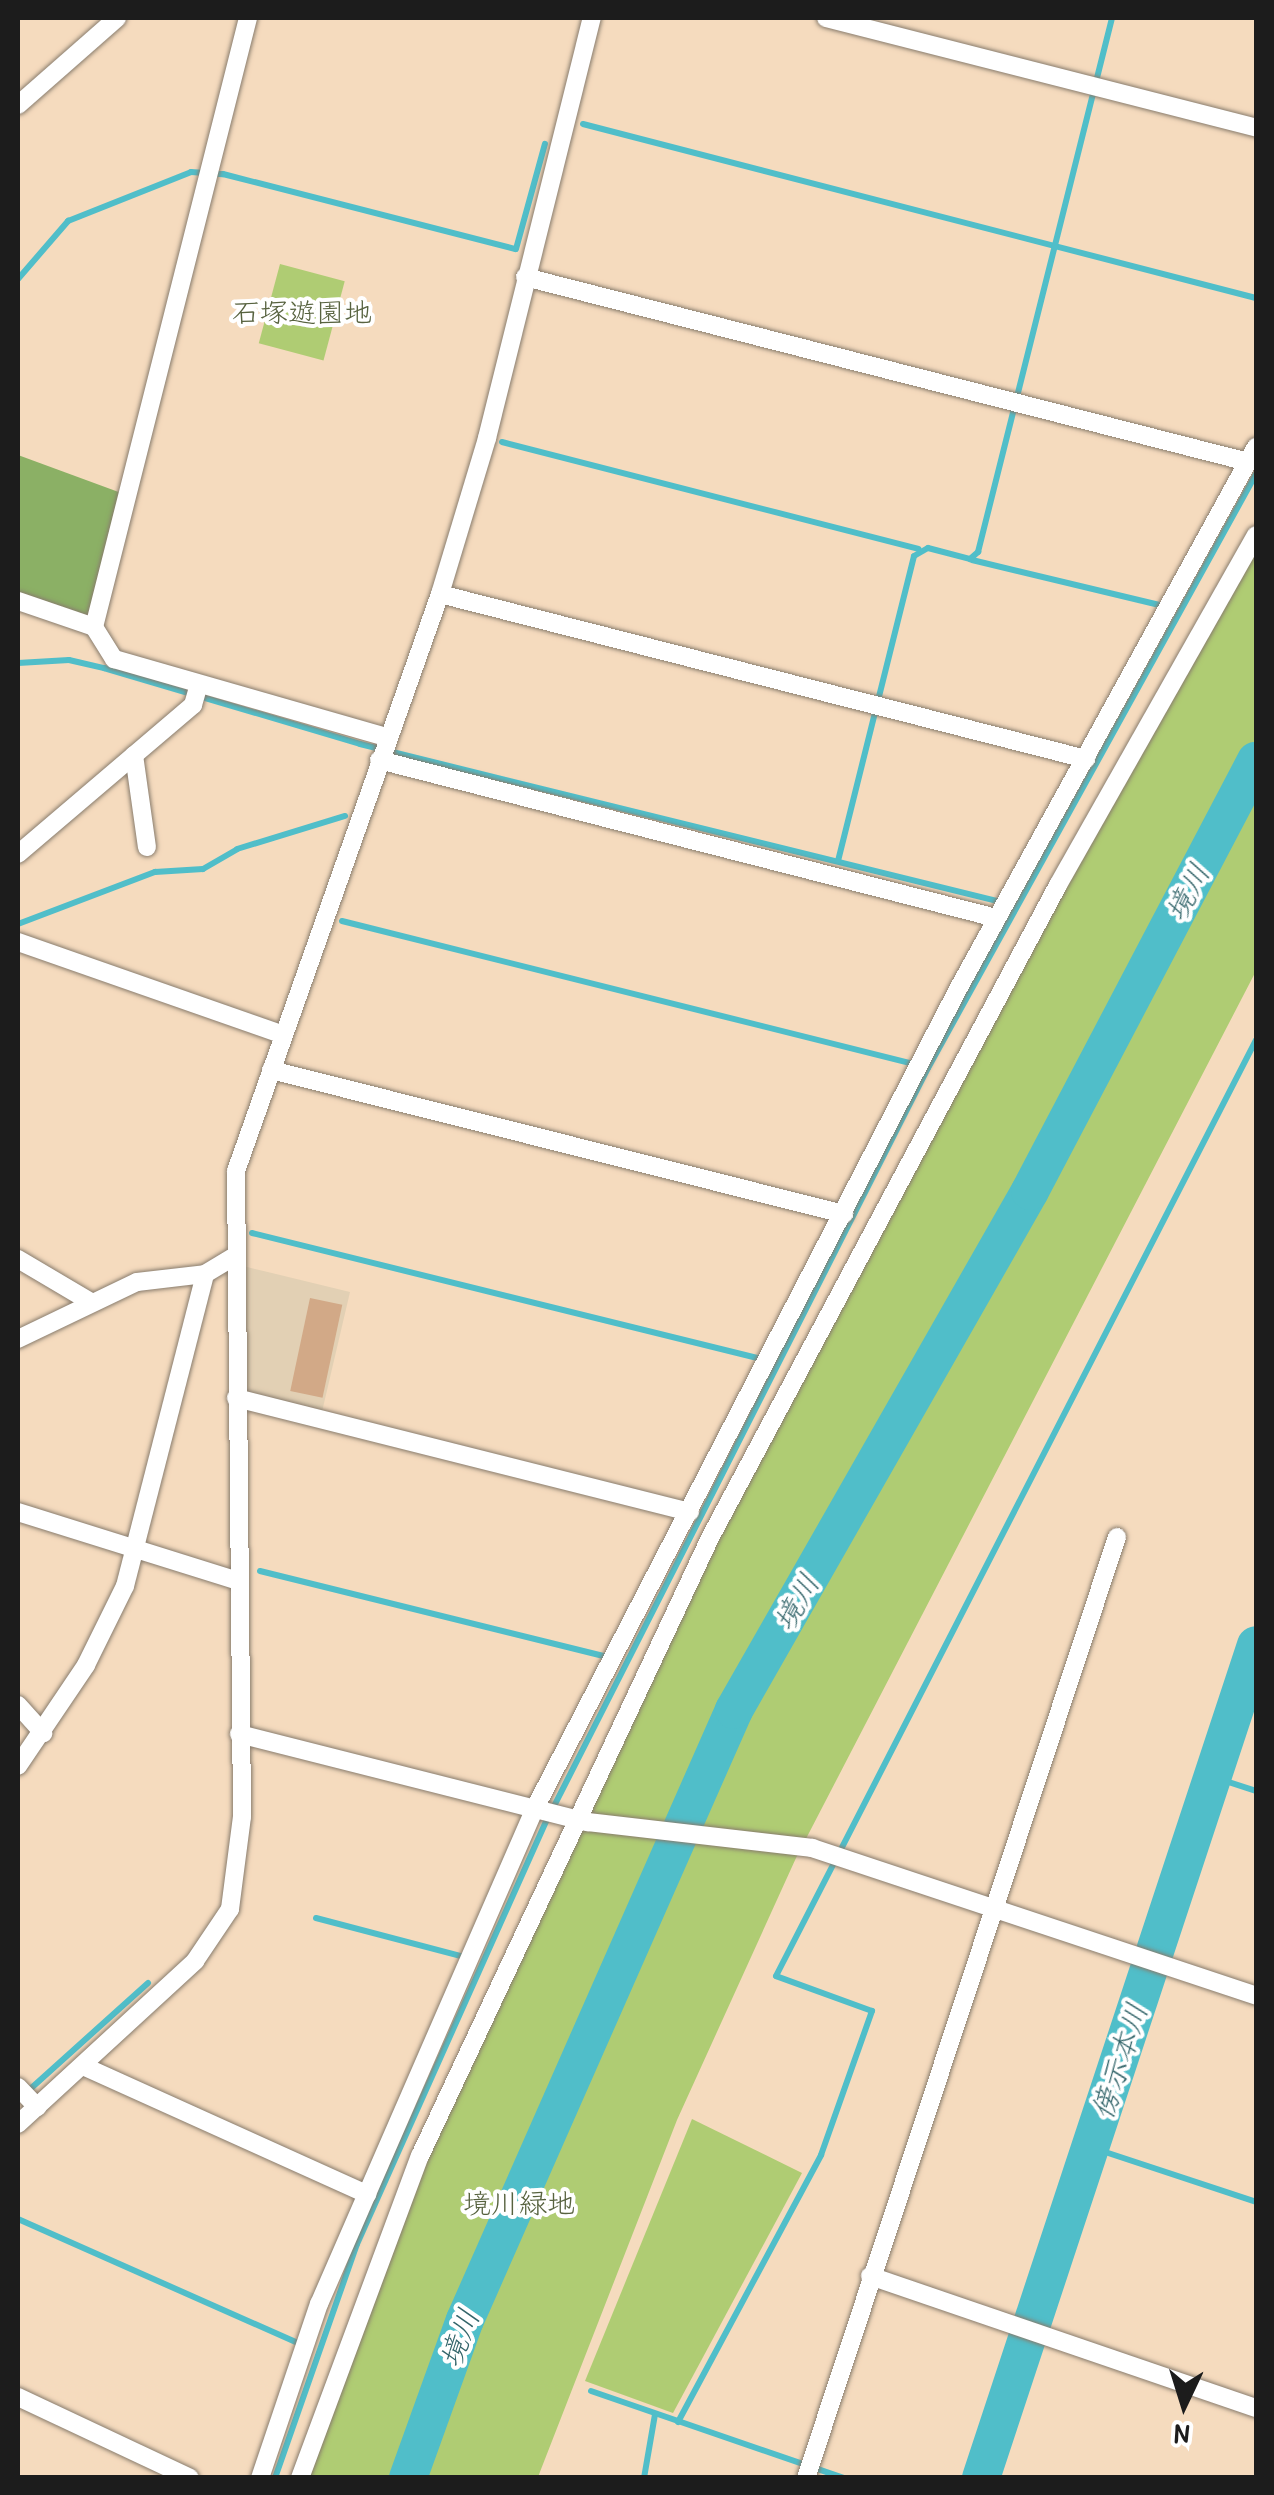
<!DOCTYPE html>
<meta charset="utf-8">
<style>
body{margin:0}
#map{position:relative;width:1274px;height:2495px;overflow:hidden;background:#f5dbbe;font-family:"Patrick Hand","Klee One",sans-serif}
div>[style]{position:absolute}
.built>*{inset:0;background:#e2d0b4}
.green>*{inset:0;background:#afcc73;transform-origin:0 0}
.forest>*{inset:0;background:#8bb065}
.stream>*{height:6px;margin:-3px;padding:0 3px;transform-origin:3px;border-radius:3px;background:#50bec9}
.river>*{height:38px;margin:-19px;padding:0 19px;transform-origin:19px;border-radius:19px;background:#50bec9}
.building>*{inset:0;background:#d2a987;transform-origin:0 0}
.roads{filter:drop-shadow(0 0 2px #887c6d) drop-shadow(0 0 2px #887c6d)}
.street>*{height:18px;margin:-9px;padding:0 9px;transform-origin:9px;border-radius:9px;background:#fff}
span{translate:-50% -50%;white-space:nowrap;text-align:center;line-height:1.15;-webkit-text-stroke:8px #fff;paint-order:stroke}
.park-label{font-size:28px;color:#57623f}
.water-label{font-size:30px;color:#33656a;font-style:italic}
.frame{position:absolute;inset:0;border:20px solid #1c1c1c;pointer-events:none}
.north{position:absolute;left:1134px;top:2355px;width:100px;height:100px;-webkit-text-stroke:8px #fff;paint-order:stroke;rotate:184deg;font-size:28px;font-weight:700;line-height:40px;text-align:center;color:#1c1c1c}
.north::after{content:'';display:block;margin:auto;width:35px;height:45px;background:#1c1c1c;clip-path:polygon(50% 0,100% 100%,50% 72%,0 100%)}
</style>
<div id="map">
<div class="built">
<i style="clip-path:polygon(243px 1266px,350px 1292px,321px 1416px,246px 1392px)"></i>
</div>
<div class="green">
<i style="left:280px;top:264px;width:67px;height:82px;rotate:15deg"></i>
<i style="clip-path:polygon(1256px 542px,1256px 971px,796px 1858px,677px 2120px,538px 2477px,292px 2478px,414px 2150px,869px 1222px)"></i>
<i style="clip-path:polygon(692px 2119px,802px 2173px,673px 2413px,585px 2381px)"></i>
</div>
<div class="forest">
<i style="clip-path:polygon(18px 455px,124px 494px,93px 618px,18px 596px)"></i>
</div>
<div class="stream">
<i style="left:583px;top:124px;width:695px;rotate:14.5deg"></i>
<i style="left:18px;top:279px;width:77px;rotate:-49.2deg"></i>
<i style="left:68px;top:221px;width:132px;rotate:-21.7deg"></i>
<i style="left:191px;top:172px;width:32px;rotate:4deg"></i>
<i style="left:223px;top:174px;width:302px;rotate:14.4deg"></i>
<i style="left:516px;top:249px;width:109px;rotate:-74.6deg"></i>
<i style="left:502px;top:442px;width:430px;rotate:14.4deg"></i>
<i style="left:972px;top:560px;width:196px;rotate:13.5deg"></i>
<i style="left:18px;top:663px;width:51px;rotate:-3.4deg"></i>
<i style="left:69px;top:660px;width:36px;rotate:13deg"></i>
<i style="left:104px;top:668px;width:267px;rotate:16.5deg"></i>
<i style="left:360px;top:744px;width:664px;rotate:13.85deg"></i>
<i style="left:838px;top:861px;width:314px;rotate:-76deg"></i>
<i style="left:914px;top:556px;width:16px;rotate:-30deg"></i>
<i style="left:928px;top:548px;width:43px;rotate:14.7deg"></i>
<i style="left:970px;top:559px;width:11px;rotate:-41deg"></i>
<i style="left:978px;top:552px;width:551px;rotate:-75.91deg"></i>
<i style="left:342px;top:921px;width:594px;rotate:14.04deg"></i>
<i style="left:18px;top:924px;width:147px;rotate:-20.8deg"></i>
<i style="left:155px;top:872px;width:48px;rotate:-3.6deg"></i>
<i style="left:203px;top:869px;width:39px;rotate:-30deg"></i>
<i style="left:237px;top:849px;width:113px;rotate:-17deg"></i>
<i style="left:252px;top:1233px;width:528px;rotate:13.9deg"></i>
<i style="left:260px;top:1571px;width:358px;rotate:13.9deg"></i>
<i style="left:1213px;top:1777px;width:45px;rotate:18deg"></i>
<i style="left:316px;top:1918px;width:154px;rotate:14.7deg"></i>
<i style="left:18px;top:2100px;width:175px;rotate:-42deg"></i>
<i style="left:1090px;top:2147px;width:175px;rotate:18.3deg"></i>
<i style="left:18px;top:2219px;width:313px;rotate:23.9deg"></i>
<i style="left:591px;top:2391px;width:267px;rotate:19deg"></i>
<i style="left:678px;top:2422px;width:303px;rotate:-61.8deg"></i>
<i style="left:821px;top:2155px;width:153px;rotate:-70.5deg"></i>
<i style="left:872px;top:2011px;width:102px;rotate:-160deg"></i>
<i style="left:776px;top:1976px;width:1052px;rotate:-62.85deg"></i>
<i style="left:275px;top:2478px;width:248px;rotate:-70.7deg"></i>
<i style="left:357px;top:2244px;width:465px;rotate:-65.9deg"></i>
<i style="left:547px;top:1820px;width:843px;rotate:-63.13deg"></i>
<i style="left:928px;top:1068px;width:679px;rotate:-61.09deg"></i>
<i style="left:644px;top:2478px;width:65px;rotate:-80.2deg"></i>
</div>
<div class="river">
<i style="left:408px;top:2478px;width:168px;rotate:-70.2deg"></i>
<i style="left:465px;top:2320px;width:667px;rotate:-66.2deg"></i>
<i style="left:734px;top:1710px;width:597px;rotate:-60.3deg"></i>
<i style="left:1030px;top:1191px;width:486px;rotate:-62.3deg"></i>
<i style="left:981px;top:2478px;width:877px;rotate:-71.73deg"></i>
</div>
<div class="building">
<i style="left:310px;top:1298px;width:33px;height:95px;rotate:12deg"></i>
</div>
<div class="roads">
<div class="street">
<i style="left:248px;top:18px;width:628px;rotate:104.19deg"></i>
<i style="left:94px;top:627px;width:38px;rotate:58deg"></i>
<i style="left:114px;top:659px;width:283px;rotate:16deg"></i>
<i style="left:826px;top:18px;width:444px;rotate:14.3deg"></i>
<i style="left:18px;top:105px;width:132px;rotate:-41.3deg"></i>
<i style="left:525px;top:277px;width:746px;rotate:14.35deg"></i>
<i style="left:440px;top:594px;width:667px;rotate:14.33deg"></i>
<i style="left:18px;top:601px;width:80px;rotate:18.9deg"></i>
<i style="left:134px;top:755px;width:93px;rotate:82deg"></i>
<i style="left:379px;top:760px;width:637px;rotate:14.36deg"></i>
<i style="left:18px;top:854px;width:230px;rotate:-40.4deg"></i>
<i style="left:193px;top:705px;width:22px;rotate:-74deg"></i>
<i style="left:18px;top:942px;width:281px;rotate:19.3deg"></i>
<i style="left:271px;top:1070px;width:591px;rotate:14.11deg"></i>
<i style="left:18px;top:1259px;width:82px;rotate:30.6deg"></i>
<i style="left:18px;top:1339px;width:132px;rotate:-25.6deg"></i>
<i style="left:137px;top:1282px;width:68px;rotate:-6.7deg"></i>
<i style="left:205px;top:1274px;width:31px;rotate:-31deg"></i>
<i style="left:236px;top:1398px;width:468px;rotate:14.1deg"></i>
<i style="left:18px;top:1512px;width:231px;rotate:17.4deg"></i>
<i style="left:18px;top:1705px;width:38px;rotate:48deg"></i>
<i style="left:239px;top:1734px;width:360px;rotate:14.2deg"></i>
<i style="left:588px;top:1822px;width:226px;rotate:6.6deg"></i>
<i style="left:812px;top:1848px;width:468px;rotate:18.4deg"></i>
<i style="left:18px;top:1766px;width:122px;rotate:-56deg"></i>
<i style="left:86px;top:1665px;width:88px;rotate:-63.7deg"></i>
<i style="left:125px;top:1586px;width:322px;rotate:-75.6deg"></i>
<i style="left:83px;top:2066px;width:312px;rotate:24.3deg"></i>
<i style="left:18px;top:2087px;width:28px;rotate:46deg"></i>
<i style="left:18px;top:2124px;width:241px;rotate:-42.6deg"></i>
<i style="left:195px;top:1961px;width:63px;rotate:-56.1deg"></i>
<i style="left:230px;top:1909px;width:93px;rotate:-82.6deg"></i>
<i style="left:242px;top:1817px;width:646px;rotate:-90.53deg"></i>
<i style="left:236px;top:1171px;width:612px;rotate:-70.53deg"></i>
<i style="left:440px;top:594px;width:163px;rotate:-73.2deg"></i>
<i style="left:487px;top:438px;width:433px;rotate:-76deg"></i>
<i style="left:870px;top:2276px;width:408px;rotate:18.9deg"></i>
<i style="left:18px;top:2397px;width:190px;rotate:25.2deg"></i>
<i style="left:260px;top:2478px;width:184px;rotate:-71.3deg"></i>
<i style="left:319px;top:2304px;width:541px;rotate:-66.47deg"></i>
<i style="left:535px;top:1808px;width:920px;rotate:-62.68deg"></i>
<i style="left:957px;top:991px;width:621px;rotate:-61.21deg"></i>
<i style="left:300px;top:2478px;width:344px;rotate:-69.6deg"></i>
<i style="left:420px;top:2156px;width:685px;rotate:-64.86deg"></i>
<i style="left:711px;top:1536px;width:738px;rotate:-61.94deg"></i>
<i style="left:1058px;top:885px;width:402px;rotate:-60.5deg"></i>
<i style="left:806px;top:2478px;width:991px;rotate:-71.71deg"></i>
</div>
</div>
<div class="park-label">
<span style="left:302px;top:312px">石塚遊園地</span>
<span style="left:519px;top:2203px">境川緑地</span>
</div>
<div class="water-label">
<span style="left:1187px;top:892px;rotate:-62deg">境川</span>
<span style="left:796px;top:1602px;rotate:-60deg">境川</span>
<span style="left:1119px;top:2061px;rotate:-72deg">傍示本川</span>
<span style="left:459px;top:2338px;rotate:-69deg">境川</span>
</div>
<div class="frame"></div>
<div class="north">N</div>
</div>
